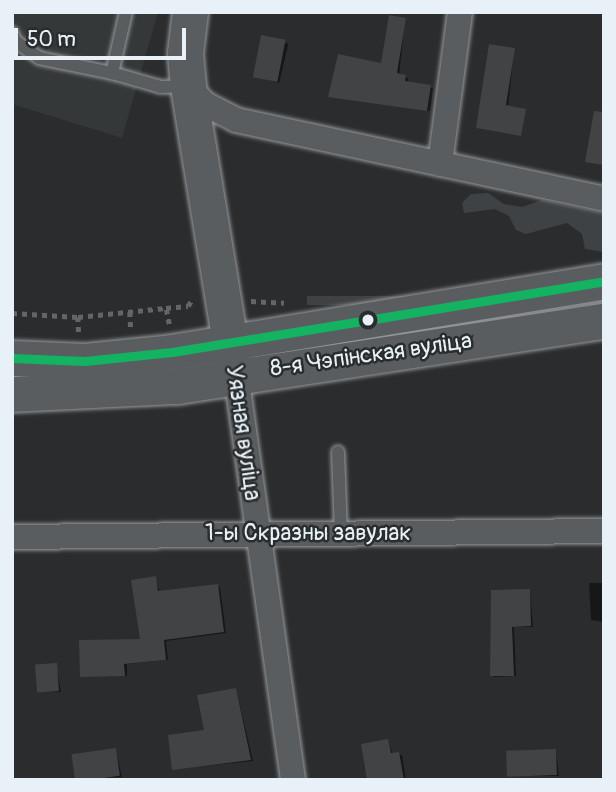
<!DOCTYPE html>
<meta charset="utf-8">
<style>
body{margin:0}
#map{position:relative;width:616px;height:792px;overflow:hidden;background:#2b2c2d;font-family:Pangolin,sans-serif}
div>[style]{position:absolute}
.built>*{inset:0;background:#353839}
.green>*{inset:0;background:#3f4244;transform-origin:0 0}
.shadow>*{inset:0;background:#0007;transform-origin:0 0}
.building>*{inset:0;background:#424344;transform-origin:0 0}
.path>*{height:4.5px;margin-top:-2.25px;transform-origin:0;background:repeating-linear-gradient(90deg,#636566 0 5px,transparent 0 10px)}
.roads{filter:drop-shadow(0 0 2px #96989a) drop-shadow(0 0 2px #96989a)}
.service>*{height:12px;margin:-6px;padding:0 6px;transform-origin:6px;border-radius:6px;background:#5a5d60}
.minor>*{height:24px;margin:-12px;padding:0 12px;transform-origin:12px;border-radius:12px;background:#5a5d60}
.secondary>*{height:35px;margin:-17.5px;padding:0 17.5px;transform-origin:17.5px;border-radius:17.5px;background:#5a5d60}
.bus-1>*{height:9px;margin:-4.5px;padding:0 4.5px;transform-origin:4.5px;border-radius:4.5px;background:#13b361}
.dots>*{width:19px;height:19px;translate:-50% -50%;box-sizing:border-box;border:4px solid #2a2d2e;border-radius:50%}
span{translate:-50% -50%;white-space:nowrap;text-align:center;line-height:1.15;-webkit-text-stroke:5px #2a2d2e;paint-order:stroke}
.street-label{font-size:23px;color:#e8f1f8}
.frame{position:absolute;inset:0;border:14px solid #e8f1f8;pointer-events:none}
.scale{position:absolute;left:14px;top:28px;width:172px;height:32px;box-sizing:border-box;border:4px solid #e8f1f8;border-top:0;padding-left:9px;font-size:21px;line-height:24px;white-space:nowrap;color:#e8f1f8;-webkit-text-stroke:5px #2a2d2e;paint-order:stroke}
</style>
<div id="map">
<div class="built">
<i style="clip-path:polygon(12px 12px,158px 12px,122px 138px,12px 104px)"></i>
</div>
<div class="green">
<i style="clip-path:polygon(488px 193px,504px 204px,522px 207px,542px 200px,604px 213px,604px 252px,585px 249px,582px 234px,567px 223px,526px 234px,516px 230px,509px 216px,495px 209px,464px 213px,462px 203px,471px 194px)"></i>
<i style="left:604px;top:296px;width:9px;height:297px;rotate:90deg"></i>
</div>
<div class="shadow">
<i style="clip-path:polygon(405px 19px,399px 76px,408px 78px,407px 83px,433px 88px,430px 111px,330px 96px,383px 65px)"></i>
<i style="left:263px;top:38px;width:26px;height:40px;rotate:13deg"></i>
<i style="clip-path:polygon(514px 50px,508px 107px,519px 135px,481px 129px)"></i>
<i style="clip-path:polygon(155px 578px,160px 593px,220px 587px,226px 633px,166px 641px,168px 660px,127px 664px,127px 676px,81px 676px,142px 640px)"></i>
<i style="clip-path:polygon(589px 583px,604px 583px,604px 622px,591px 620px)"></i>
<i style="clip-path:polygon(530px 591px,533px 627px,514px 627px,516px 676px,494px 677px,493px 592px)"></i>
<i style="clip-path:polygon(56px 665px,61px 692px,39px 691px)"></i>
<i style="clip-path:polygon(236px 689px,253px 761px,174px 769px,206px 732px)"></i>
<i style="clip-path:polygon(388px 741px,393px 755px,402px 755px,406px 780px,369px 780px)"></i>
<i style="clip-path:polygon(116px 750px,122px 777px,76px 780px)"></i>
<i style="clip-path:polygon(556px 751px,559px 776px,509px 776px)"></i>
</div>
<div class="building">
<i style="clip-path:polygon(389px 15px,406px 18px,397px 73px,406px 75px,405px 81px,431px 85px,427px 111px,328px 97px,338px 54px,381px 63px)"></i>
<i style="left:261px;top:35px;width:25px;height:43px;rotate:11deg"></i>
<i style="clip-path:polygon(489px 44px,515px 48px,506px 105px,526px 109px,521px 136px,476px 128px)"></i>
<i style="clip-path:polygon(594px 111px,604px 112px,604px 165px,585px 162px)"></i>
<i style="clip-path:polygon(156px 576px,158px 591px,218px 584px,224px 632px,164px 640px,166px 660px,124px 664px,125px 676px,80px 677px,79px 640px,140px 639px,131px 580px)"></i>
<i style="clip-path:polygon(530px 589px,531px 626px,512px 627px,514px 676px,490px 676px,491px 590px)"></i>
<i style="left:57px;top:663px;width:28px;height:22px;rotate:86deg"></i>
<i style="clip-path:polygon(236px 688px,251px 760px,172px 770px,168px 735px,204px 730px,197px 695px)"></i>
<i style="clip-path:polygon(388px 739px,391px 753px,399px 752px,404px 780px,367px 780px,361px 744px)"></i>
<i style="left:116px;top:748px;width:28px;height:45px;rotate:82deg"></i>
<i style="left:556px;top:749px;width:26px;height:50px;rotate:88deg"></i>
</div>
<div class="path">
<i style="left:251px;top:301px;width:33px;rotate:3deg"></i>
<i style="left:130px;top:312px;width:18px;rotate:87deg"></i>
<i style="left:12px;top:313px;width:66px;rotate:3.5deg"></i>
<i style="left:78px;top:317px;width:88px;rotate:-5.8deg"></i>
<i style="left:78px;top:317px;width:17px;rotate:87deg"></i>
<i style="left:169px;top:324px;width:16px;rotate:-101deg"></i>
<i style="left:166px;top:308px;width:22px;rotate:-5deg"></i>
<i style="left:188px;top:306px;width:9px;rotate:-58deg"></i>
</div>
<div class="roads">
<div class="service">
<i style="left:126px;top:12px;width:63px;rotate:102.9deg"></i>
<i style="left:112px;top:73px;width:51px;rotate:15.9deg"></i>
<i style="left:161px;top:87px;width:24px;rotate:-2deg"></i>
<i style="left:12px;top:33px;width:9px;rotate:69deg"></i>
<i style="left:15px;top:41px;width:29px;rotate:35deg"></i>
<i style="left:39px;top:58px;width:75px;rotate:11.6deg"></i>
<i style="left:338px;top:452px;width:81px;rotate:87.9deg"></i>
</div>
<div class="minor">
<i style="left:188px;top:86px;width:25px;rotate:47deg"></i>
<i style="left:205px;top:104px;width:35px;rotate:27deg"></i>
<i style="left:236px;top:120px;width:376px;rotate:12.1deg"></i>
<i style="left:440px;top:164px;width:153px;rotate:-82.5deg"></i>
<i style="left:236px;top:374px;width:410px;rotate:82deg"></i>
<i style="left:12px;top:537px;width:592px;rotate:-0.58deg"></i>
</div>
<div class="secondary">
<i style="left:190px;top:12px;width:41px;rotate:97deg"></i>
<i style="left:185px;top:53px;width:33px;rotate:85deg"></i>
<i style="left:188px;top:86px;width:278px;rotate:80.7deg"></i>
<i style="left:12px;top:358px;width:73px;rotate:2.4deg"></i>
<i style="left:85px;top:361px;width:87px;rotate:-5.9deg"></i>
<i style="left:172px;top:352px;width:438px;rotate:-9.3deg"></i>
<i style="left:12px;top:394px;width:165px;rotate:-2.8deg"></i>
<i style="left:177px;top:386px;width:432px;rotate:-8.7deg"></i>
</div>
</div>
<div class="bus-1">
<i style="left:12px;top:358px;width:73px;rotate:2.4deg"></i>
<i style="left:85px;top:361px;width:87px;rotate:-5.9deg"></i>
<i style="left:172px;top:352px;width:438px;rotate:-9.3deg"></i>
</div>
<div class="dots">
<i style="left:368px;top:320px;background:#e8f1f8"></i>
</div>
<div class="street-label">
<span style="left:371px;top:355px;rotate:-8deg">8-я Чэпінская вуліца</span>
<span style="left:243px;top:433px;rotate:82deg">Уязная вуліца</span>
<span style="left:308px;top:533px">1-ы Скразны завулак</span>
</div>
<div class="frame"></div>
<div class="scale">50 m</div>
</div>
